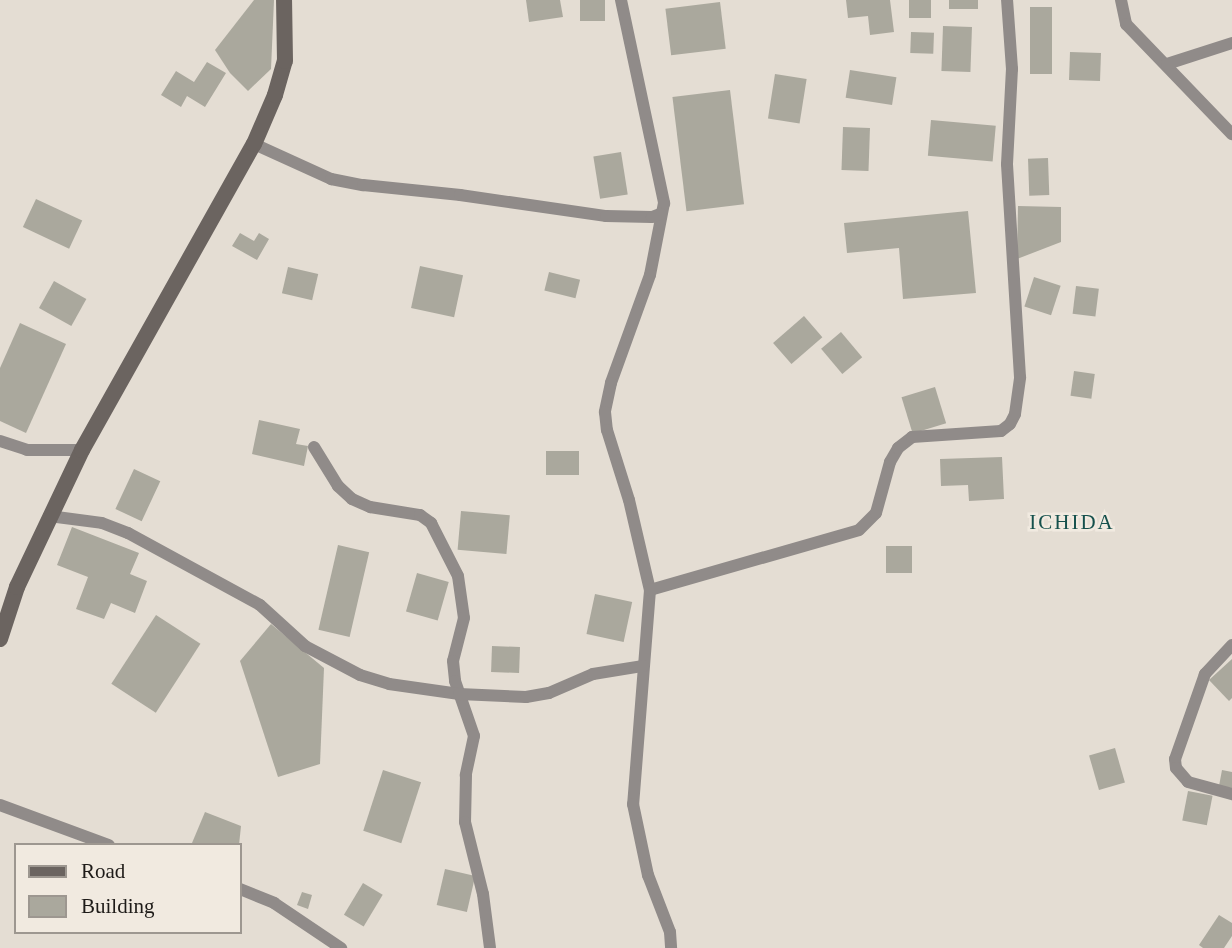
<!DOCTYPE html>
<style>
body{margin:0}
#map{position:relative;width:1232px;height:948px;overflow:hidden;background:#e4ddd3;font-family:"Times New Roman",serif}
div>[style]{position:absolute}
.building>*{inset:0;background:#aaa89d;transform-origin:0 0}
.minor>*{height:12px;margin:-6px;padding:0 6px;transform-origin:6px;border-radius:6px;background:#908b89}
.secondary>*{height:16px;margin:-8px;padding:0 8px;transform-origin:8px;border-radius:8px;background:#6b6460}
span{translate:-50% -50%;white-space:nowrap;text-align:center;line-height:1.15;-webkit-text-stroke:5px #f1eae0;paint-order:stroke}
.quarter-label{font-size:21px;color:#15504c;letter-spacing:2px}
.legend{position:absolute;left:14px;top:843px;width:228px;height:91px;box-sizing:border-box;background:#f1eae0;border:2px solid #9d9790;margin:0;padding:9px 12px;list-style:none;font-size:21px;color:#1e1b18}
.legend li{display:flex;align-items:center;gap:14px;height:35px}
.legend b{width:35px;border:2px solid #9d9790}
</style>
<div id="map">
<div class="building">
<i style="clip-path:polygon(254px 0,274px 0,271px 69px,248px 91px,230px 73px,215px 50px)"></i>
<i style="clip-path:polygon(526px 0,560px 0,563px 17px,529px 22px)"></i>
<i style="left:580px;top:0;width:25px;height:21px"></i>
<i style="clip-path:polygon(846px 0,890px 0,894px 32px,870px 35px,868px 16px,848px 18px)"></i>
<i style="left:909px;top:0;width:22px;height:18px"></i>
<i style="left:949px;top:0;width:29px;height:9px"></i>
<i style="left:720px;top:2px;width:47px;height:55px;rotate:83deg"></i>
<i style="left:1030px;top:7px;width:22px;height:67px"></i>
<i style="left:943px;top:26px;width:29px;height:45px;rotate:2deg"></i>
<i style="left:911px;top:32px;width:23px;height:21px;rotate:2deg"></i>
<i style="left:1070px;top:52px;width:31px;height:28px;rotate:2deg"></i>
<i style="clip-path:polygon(207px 62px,226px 73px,205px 107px,187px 96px,181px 107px,161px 95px,176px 71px,194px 82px)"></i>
<i style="left:850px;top:70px;width:47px;height:28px;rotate:9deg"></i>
<i style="left:775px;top:74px;width:32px;height:45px;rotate:9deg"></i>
<i style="left:730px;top:90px;width:115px;height:58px;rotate:83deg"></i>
<i style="left:931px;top:120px;width:65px;height:36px;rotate:5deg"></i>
<i style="left:843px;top:127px;width:27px;height:43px;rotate:2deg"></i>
<i style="left:621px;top:152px;width:43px;height:28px;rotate:81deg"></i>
<i style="left:1048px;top:158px;width:37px;height:20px;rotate:88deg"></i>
<i style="left:36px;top:199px;width:51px;height:31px;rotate:25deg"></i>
<i style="clip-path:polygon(1018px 206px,1061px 207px,1061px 242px,1017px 259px)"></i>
<i style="clip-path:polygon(968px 211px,976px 293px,903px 299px,899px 248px,847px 253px,844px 223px)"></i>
<i style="clip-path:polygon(240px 233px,254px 241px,259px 233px,269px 239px,257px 260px,232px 246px)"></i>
<i style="left:420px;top:266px;width:44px;height:43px;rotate:12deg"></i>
<i style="left:288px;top:267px;width:31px;height:27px;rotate:13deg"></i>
<i style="left:549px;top:272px;width:32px;height:19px;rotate:14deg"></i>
<i style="left:1034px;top:277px;width:28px;height:31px;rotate:18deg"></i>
<i style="left:54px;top:281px;width:37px;height:31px;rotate:29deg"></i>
<i style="left:1076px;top:286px;width:23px;height:28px;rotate:7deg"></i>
<i style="left:804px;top:316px;width:28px;height:41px;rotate:49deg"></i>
<i style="clip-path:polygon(20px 323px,66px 344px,26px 433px,0 421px,0 368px)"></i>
<i style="left:841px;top:332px;width:33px;height:26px;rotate:50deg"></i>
<i style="left:1074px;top:371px;width:21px;height:25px;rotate:8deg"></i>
<i style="left:935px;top:387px;width:38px;height:35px;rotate:73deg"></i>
<i style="clip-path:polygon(259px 420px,300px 429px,296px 444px,308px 446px,304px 466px,252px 454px)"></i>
<i style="left:579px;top:451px;width:24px;height:33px;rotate:90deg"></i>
<i style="clip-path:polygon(1002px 457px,1004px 499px,969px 501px,968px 485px,941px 486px,940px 459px)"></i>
<i style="left:134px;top:469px;width:29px;height:44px;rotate:25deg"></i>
<i style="left:461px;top:511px;width:49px;height:39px;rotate:5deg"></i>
<i style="clip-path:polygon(72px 527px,139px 553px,130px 574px,147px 581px,135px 613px,111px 603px,104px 619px,76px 609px,88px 577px,57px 565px)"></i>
<i style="left:338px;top:545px;width:32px;height:87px;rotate:13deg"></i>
<i style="left:886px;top:546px;width:26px;height:27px"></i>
<i style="left:417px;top:573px;width:33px;height:40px;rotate:16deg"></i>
<i style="left:595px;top:594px;width:38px;height:41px;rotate:12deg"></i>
<i style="left:156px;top:615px;width:53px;height:82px;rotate:33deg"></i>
<i style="clip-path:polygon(271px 624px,324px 668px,320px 764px,278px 777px,240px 661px)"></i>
<i style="left:492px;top:646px;width:28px;height:26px;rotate:2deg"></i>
<i style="clip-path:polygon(1232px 659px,1232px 698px,1229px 701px,1209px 680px)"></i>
<i style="left:1115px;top:748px;width:36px;height:27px;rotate:74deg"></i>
<i style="left:383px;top:770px;width:40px;height:64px;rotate:18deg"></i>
<i style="clip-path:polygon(1222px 770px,1232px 772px,1232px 788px,1219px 786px)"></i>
<i style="left:1188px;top:791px;width:25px;height:30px;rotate:11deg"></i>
<i style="clip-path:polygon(205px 812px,241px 826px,239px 845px,192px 843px)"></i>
<i style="left:445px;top:869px;width:31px;height:37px;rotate:13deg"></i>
<i style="left:363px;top:883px;width:23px;height:37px;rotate:31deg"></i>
<i style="clip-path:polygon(302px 892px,312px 895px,308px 909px,297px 905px)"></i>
<i style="clip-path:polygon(1219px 915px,1232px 923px,1232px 936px,1224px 948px,1203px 948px,1199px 945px)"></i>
</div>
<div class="minor">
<i style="left:621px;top:0;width:208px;rotate:78deg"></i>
<i style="left:664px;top:203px;width:73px;rotate:101deg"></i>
<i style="left:650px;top:275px;width:115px;rotate:109.9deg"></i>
<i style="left:611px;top:383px;width:30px;rotate:102deg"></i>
<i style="left:605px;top:412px;width:18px;rotate:84deg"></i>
<i style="left:607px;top:430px;width:73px;rotate:72.6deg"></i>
<i style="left:629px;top:500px;width:92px;rotate:76.9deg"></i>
<i style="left:650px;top:590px;width:215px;rotate:94.5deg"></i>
<i style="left:633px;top:804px;width:73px;rotate:78.1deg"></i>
<i style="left:648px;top:875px;width:61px;rotate:68.9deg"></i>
<i style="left:670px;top:932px;width:16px;rotate:86deg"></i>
<i style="left:1121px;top:0;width:25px;rotate:78deg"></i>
<i style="left:1126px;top:24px;width:153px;rotate:46.1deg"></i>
<i style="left:1167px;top:64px;width:68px;rotate:-17.9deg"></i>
<i style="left:254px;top:144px;width:85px;rotate:24.4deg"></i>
<i style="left:331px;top:179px;width:33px;rotate:11deg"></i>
<i style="left:363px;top:185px;width:98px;rotate:5.9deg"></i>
<i style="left:460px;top:195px;width:148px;rotate:8.2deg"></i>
<i style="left:606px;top:216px;width:46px;rotate:1.2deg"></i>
<i style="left:652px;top:217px;width:9px;rotate:-21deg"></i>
<i style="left:0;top:441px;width:28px;rotate:18deg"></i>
<i style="left:27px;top:450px;width:55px"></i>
<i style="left:314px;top:447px;width:46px;rotate:58.4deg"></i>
<i style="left:338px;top:486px;width:19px;rotate:43deg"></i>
<i style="left:352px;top:499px;width:20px;rotate:24deg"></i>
<i style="left:370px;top:507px;width:51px;rotate:9.1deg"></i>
<i style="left:420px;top:515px;width:14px;rotate:36deg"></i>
<i style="left:431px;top:523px;width:59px;rotate:63deg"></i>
<i style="left:458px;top:576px;width:42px;rotate:81.9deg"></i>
<i style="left:464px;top:618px;width:44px;rotate:104.3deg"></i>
<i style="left:453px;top:661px;width:20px;rotate:84deg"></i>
<i style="left:455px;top:681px;width:58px;rotate:70.9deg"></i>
<i style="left:474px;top:736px;width:40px;rotate:102deg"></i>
<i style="left:466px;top:775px;width:47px;rotate:91.2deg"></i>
<i style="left:465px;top:822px;width:74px;rotate:76deg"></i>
<i style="left:483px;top:894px;width:54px;rotate:82.6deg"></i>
<i style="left:49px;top:516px;width:53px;rotate:7.5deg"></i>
<i style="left:102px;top:523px;width:28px;rotate:21deg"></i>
<i style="left:128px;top:533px;width:150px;rotate:28.6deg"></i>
<i style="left:260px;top:605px;width:61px;rotate:42.3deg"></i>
<i style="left:305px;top:646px;width:62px;rotate:27.8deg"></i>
<i style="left:360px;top:675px;width:30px;rotate:17deg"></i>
<i style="left:389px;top:684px;width:71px;rotate:8.1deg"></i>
<i style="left:459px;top:694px;width:67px;rotate:2.6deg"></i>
<i style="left:526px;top:697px;width:23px;rotate:-10deg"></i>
<i style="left:549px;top:693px;width:48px;rotate:-23.4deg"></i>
<i style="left:593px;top:674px;width:51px;rotate:-9.1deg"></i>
<i style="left:650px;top:590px;width:217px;rotate:-16deg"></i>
<i style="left:859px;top:530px;width:24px;rotate:-45deg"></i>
<i style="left:876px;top:513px;width:53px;rotate:-74.6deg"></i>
<i style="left:890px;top:462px;width:16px;rotate:-60deg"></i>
<i style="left:898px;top:448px;width:18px;rotate:-38deg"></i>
<i style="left:912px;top:437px;width:89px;rotate:-3.9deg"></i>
<i style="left:1001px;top:431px;width:11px;rotate:-38deg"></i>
<i style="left:1010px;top:424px;width:11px;rotate:-63deg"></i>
<i style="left:1015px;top:414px;width:37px;rotate:-82deg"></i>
<i style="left:1020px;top:377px;width:213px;rotate:-93.5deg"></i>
<i style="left:1007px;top:164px;width:95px;rotate:-87deg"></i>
<i style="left:1012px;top:69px;width:69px;rotate:-94.1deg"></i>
<i style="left:1232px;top:645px;width:40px;rotate:133deg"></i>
<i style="left:1205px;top:674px;width:90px;rotate:109.4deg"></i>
<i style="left:1175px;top:759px;width:9px;rotate:84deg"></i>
<i style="left:1176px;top:768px;width:18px;rotate:49deg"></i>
<i style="left:1188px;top:782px;width:46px;rotate:15.3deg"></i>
<i style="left:0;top:805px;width:116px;rotate:20.2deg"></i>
<i style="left:240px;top:889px;width:37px;rotate:22deg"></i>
<i style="left:274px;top:903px;width:81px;rotate:33.9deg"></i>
</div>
<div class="secondary">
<i style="left:0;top:639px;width:55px;rotate:-71.9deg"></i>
<i style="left:17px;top:587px;width:152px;rotate:-64.6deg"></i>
<i style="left:82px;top:450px;width:351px;rotate:-60.7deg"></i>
<i style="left:254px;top:144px;width:53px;rotate:-66.8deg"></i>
<i style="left:275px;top:95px;width:35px;rotate:-74deg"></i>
<i style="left:285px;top:61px;width:61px;rotate:-90.9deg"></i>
</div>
<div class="quarter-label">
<span style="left:1072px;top:522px">ICHIDA</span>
</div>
<ul class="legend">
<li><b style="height:9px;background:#6b6460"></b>Road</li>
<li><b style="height:19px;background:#aaa89d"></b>Building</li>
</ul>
</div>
